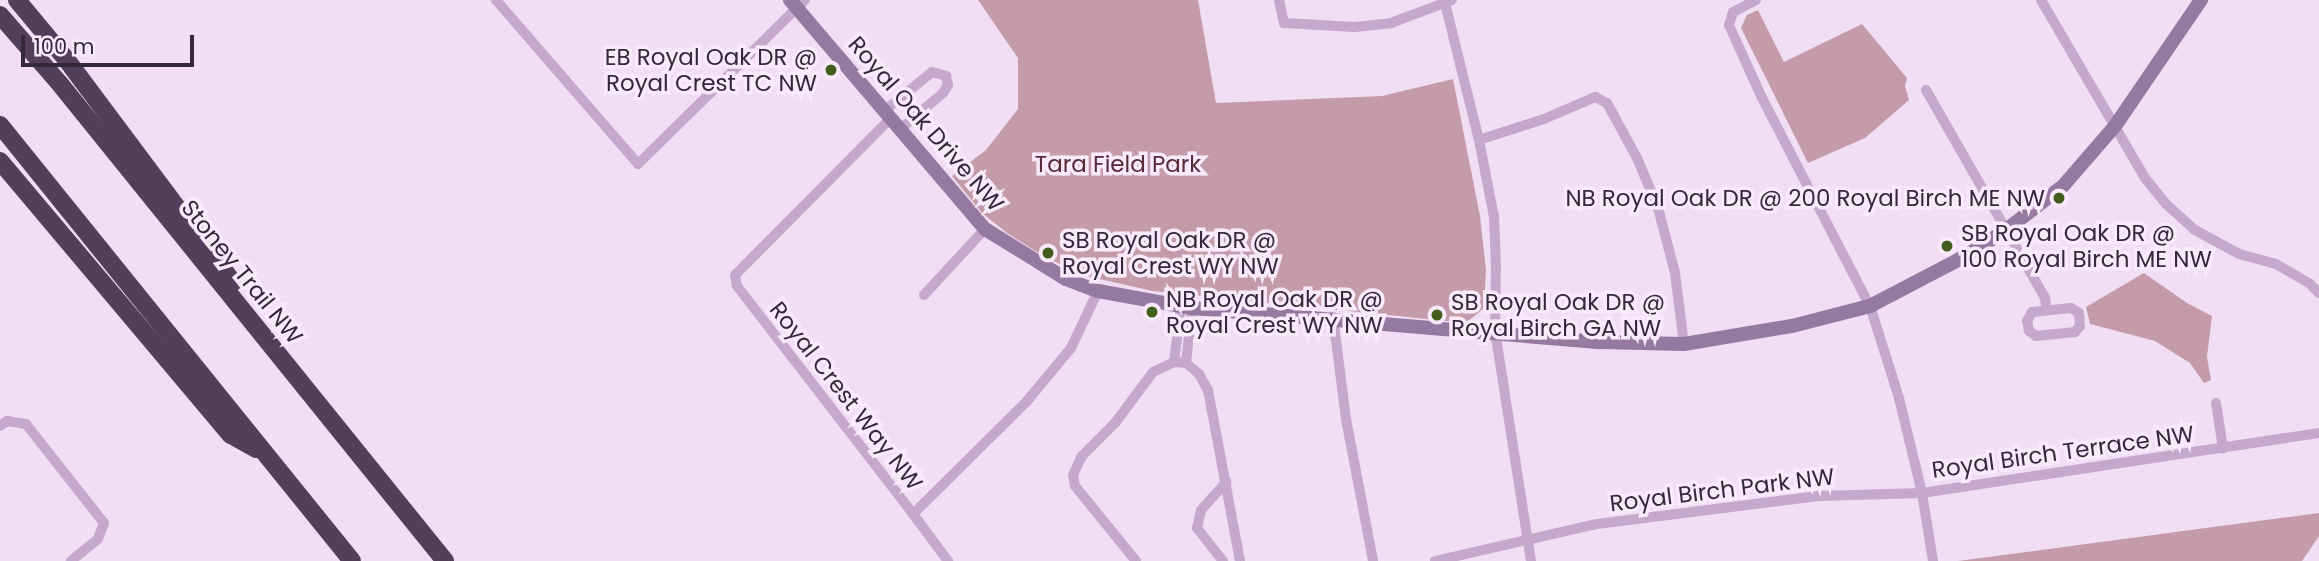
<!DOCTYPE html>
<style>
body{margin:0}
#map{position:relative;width:2319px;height:561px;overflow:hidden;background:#f1ddf4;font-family:Poppins,sans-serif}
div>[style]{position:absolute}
.green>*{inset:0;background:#c49ca9}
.street>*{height:10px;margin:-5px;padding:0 5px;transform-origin:5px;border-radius:5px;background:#c6a8cd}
.secondary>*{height:14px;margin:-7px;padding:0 7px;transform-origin:7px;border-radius:7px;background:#9579a1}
.highway>*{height:18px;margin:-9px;padding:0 9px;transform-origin:9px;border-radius:9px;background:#513f5b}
.dots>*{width:19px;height:19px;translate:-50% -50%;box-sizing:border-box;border:4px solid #f9eafb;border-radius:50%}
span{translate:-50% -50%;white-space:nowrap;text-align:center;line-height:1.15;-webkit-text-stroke:7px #f9eafb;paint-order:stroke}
.poi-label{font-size:23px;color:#34293a}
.right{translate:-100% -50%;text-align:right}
.left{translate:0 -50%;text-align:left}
.street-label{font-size:23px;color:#34293a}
.park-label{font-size:23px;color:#5a2b39}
.scale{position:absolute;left:21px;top:35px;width:173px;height:32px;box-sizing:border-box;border:4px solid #34293a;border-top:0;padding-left:9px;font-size:21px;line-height:24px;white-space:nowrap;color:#34293a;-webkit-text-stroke:5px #f9eafb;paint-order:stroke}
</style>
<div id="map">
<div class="green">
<i style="clip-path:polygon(978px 0,1198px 0,1216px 103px,1382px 96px,1453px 79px,1480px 216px,1486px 270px,1484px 308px,1466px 323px,1153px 291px,1086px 276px,1045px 257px,1007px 233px,982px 213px,952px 176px,986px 150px,1018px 109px,1018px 58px)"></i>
<i style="clip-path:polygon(1758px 10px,1784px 62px,1862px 24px,1907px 78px,1905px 86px,1909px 100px,1865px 138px,1808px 163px,1741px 28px,1747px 15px)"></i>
<i style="clip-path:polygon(2144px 273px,2187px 303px,2212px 316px,2207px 357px,2211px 380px,2204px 383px,2190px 363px,2155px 341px,2090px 324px,2086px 307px)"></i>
<i style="clip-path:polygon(2319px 513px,2319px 536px,2302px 561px,1958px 561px)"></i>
</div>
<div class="street">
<i style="left:496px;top:0;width:217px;rotate:49.1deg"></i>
<i style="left:638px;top:164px;width:234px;rotate:-44.5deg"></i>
<i style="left:1279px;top:0;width:24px;rotate:78deg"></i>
<i style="left:1284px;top:23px;width:71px;rotate:3.2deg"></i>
<i style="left:1355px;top:27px;width:36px;rotate:-6deg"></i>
<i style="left:1391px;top:23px;width:65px;rotate:-20.7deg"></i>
<i style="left:1756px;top:0;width:26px;rotate:152deg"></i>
<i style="left:1733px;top:12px;width:14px;rotate:107deg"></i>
<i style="left:1729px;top:25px;width:80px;rotate:65.7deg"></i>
<i style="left:1762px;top:98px;width:234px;rotate:62.6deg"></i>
<i style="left:1870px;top:306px;width:96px;rotate:72.5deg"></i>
<i style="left:1899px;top:398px;width:98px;rotate:76.4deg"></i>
<i style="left:1922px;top:493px;width:402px;rotate:-8.6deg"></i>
<i style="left:2041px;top:0;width:206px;rotate:59.7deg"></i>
<i style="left:2145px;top:178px;width:33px;rotate:51deg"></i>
<i style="left:2166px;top:204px;width:39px;rotate:42deg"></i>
<i style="left:2195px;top:230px;width:50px;rotate:28.6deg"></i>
<i style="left:2239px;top:254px;width:38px;rotate:15deg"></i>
<i style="left:2276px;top:264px;width:39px;rotate:30deg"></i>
<i style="left:2310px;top:284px;width:13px;rotate:45deg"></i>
<i style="left:1445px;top:3px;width:141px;rotate:76.1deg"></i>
<i style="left:1479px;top:140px;width:78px;rotate:79deg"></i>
<i style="left:1494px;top:217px;width:49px;rotate:87.7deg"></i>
<i style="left:1496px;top:266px;width:65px;rotate:90.9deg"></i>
<i style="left:1495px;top:331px;width:233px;rotate:81.1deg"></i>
<i style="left:1926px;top:90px;width:240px;rotate:60.2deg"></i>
<i style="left:2045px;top:298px;width:12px;rotate:81deg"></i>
<i style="left:883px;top:112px;width:63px;rotate:-39.2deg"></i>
<i style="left:932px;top:72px;width:15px;rotate:16deg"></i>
<i style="left:946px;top:76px;width:9px;rotate:77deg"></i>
<i style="left:948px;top:85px;width:9px;rotate:122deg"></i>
<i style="left:943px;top:93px;width:57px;rotate:139.9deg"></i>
<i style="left:889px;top:120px;width:218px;rotate:134.8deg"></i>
<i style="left:735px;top:275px;width:11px;rotate:80deg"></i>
<i style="left:737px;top:286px;width:288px;rotate:52.3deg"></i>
<i style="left:913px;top:514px;width:161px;rotate:-44.7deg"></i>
<i style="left:1027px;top:401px;width:69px;rotate:-50.3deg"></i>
<i style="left:1071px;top:348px;width:63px;rotate:-64.7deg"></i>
<i style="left:1479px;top:140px;width:68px;rotate:-17.9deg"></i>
<i style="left:1544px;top:119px;width:56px;rotate:-23.3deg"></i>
<i style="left:1595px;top:97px;width:13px;rotate:27deg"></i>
<i style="left:1607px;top:103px;width:63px;rotate:61.4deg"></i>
<i style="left:1637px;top:158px;width:54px;rotate:67.2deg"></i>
<i style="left:1658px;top:208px;width:67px;rotate:75.3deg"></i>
<i style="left:1675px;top:273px;width:72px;rotate:82.8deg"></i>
<i style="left:924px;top:295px;width:90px;rotate:-47.3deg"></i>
<i style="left:2071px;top:308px;width:9px;rotate:32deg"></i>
<i style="left:2079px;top:313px;width:13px;rotate:86deg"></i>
<i style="left:2080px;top:326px;width:8px;rotate:130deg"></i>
<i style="left:2075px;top:332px;width:39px;rotate:174deg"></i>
<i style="left:2036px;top:336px;width:9px;rotate:-144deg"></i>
<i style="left:2029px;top:331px;width:10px;rotate:-101deg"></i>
<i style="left:2027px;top:321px;width:10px;rotate:-61deg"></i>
<i style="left:2032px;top:312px;width:39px;rotate:-6deg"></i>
<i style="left:1333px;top:317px;width:103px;rotate:82.7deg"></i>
<i style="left:1346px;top:419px;width:145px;rotate:79.2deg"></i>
<i style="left:1174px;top:362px;width:56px;rotate:-82.9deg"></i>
<i style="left:1186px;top:363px;width:55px;rotate:-83.8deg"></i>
<i style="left:2216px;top:403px;width:46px;rotate:81.2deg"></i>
<i style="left:0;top:426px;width:9px;rotate:-36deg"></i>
<i style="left:7px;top:421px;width:19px;rotate:9deg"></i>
<i style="left:26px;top:424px;width:126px;rotate:51.8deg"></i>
<i style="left:104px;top:523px;width:17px;rotate:111deg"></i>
<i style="left:98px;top:539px;width:35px;rotate:141deg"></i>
<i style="left:913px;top:514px;width:59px;rotate:53.3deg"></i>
<i style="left:1136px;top:561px;width:97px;rotate:-129.1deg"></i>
<i style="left:1075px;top:486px;width:11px;rotate:-100deg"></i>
<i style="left:1073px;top:475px;width:21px;rotate:-65deg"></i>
<i style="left:1082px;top:456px;width:47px;rotate:-45deg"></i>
<i style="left:1115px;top:423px;width:64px;rotate:-53.3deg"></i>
<i style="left:1153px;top:372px;width:23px;rotate:-25deg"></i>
<i style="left:1174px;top:362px;width:12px;rotate:5deg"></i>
<i style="left:1186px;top:363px;width:17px;rotate:40deg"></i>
<i style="left:1199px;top:374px;width:18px;rotate:61deg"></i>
<i style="left:1208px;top:390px;width:174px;rotate:79.4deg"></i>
<i style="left:1223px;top:561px;width:42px;rotate:-128.2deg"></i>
<i style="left:1197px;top:528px;width:18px;rotate:-77deg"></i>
<i style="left:1201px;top:510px;width:38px;rotate:-48deg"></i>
<i style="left:1435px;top:561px;width:166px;rotate:-12.9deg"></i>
<i style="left:1597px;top:524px;width:225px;rotate:-7.2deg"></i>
<i style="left:1820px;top:496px;width:102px;rotate:-1.7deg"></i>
<i style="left:1922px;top:493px;width:69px;rotate:80.8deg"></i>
</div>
<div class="secondary">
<i style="left:790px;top:0;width:301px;rotate:49.6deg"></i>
<i style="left:985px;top:229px;width:95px;rotate:31.7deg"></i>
<i style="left:1066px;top:279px;width:34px;rotate:21deg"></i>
<i style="left:1098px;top:291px;width:96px;rotate:10.3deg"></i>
<i style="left:1192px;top:308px;width:410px;rotate:4.8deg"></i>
<i style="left:1601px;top:342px;width:83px;rotate:1.4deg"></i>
<i style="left:1684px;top:344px;width:109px;rotate:-9.5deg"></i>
<i style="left:1792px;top:326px;width:81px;rotate:-14.4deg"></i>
<i style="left:1870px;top:306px;width:104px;rotate:-27.6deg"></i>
<i style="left:1962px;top:258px;width:52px;rotate:-32.5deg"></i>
<i style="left:2006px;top:230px;width:72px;rotate:-37.7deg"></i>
<i style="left:2063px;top:186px;width:79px;rotate:-49.1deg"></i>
<i style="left:2115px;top:126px;width:153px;rotate:-55.7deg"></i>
</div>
<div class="highway">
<i style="left:17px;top:0;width:77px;rotate:50.3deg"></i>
<i style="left:66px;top:59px;width:279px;rotate:53.2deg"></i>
<i style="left:0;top:15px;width:91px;rotate:49deg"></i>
<i style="left:60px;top:84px;width:613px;rotate:51.09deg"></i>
<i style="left:0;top:125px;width:560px;rotate:51.08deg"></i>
<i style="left:0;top:161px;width:358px;rotate:49.9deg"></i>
<i style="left:231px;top:435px;width:29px;rotate:29deg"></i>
</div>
<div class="dots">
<i style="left:831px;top:70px;background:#435e1b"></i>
<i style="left:2059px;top:198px;background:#435e1b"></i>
<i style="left:1947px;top:246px;background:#435e1b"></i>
<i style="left:1048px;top:253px;background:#435e1b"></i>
<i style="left:1152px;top:312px;background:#435e1b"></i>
<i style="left:1437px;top:315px;background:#435e1b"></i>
</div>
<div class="poi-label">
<span class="right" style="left:817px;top:70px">EB Royal Oak DR @<br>Royal Crest TC NW</span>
<span class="right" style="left:2045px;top:198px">NB Royal Oak DR @ 200 Royal Birch ME NW</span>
<span class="left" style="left:1961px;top:246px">SB Royal Oak DR @<br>100 Royal Birch ME NW</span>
<span class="left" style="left:1062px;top:253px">SB Royal Oak DR @<br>Royal Crest WY NW</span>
<span class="left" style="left:1166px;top:312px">NB Royal Oak DR @<br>Royal Crest WY NW</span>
<span class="left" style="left:1451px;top:315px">SB Royal Oak DR @<br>Royal Birch GA NW</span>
</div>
<div class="street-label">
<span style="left:926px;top:124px;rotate:49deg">Royal Oak Drive NW</span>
<span style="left:242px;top:272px;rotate:51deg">Stoney Trail NW</span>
<span style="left:846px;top:396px;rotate:52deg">Royal Crest Way NW</span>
<span style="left:2063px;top:452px;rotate:-8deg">Royal Birch Terrace NW</span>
<span style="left:1722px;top:490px;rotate:-7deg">Royal Birch Park NW</span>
</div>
<div class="park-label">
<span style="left:1118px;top:164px">Tara Field Park</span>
</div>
<div class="scale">100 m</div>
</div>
